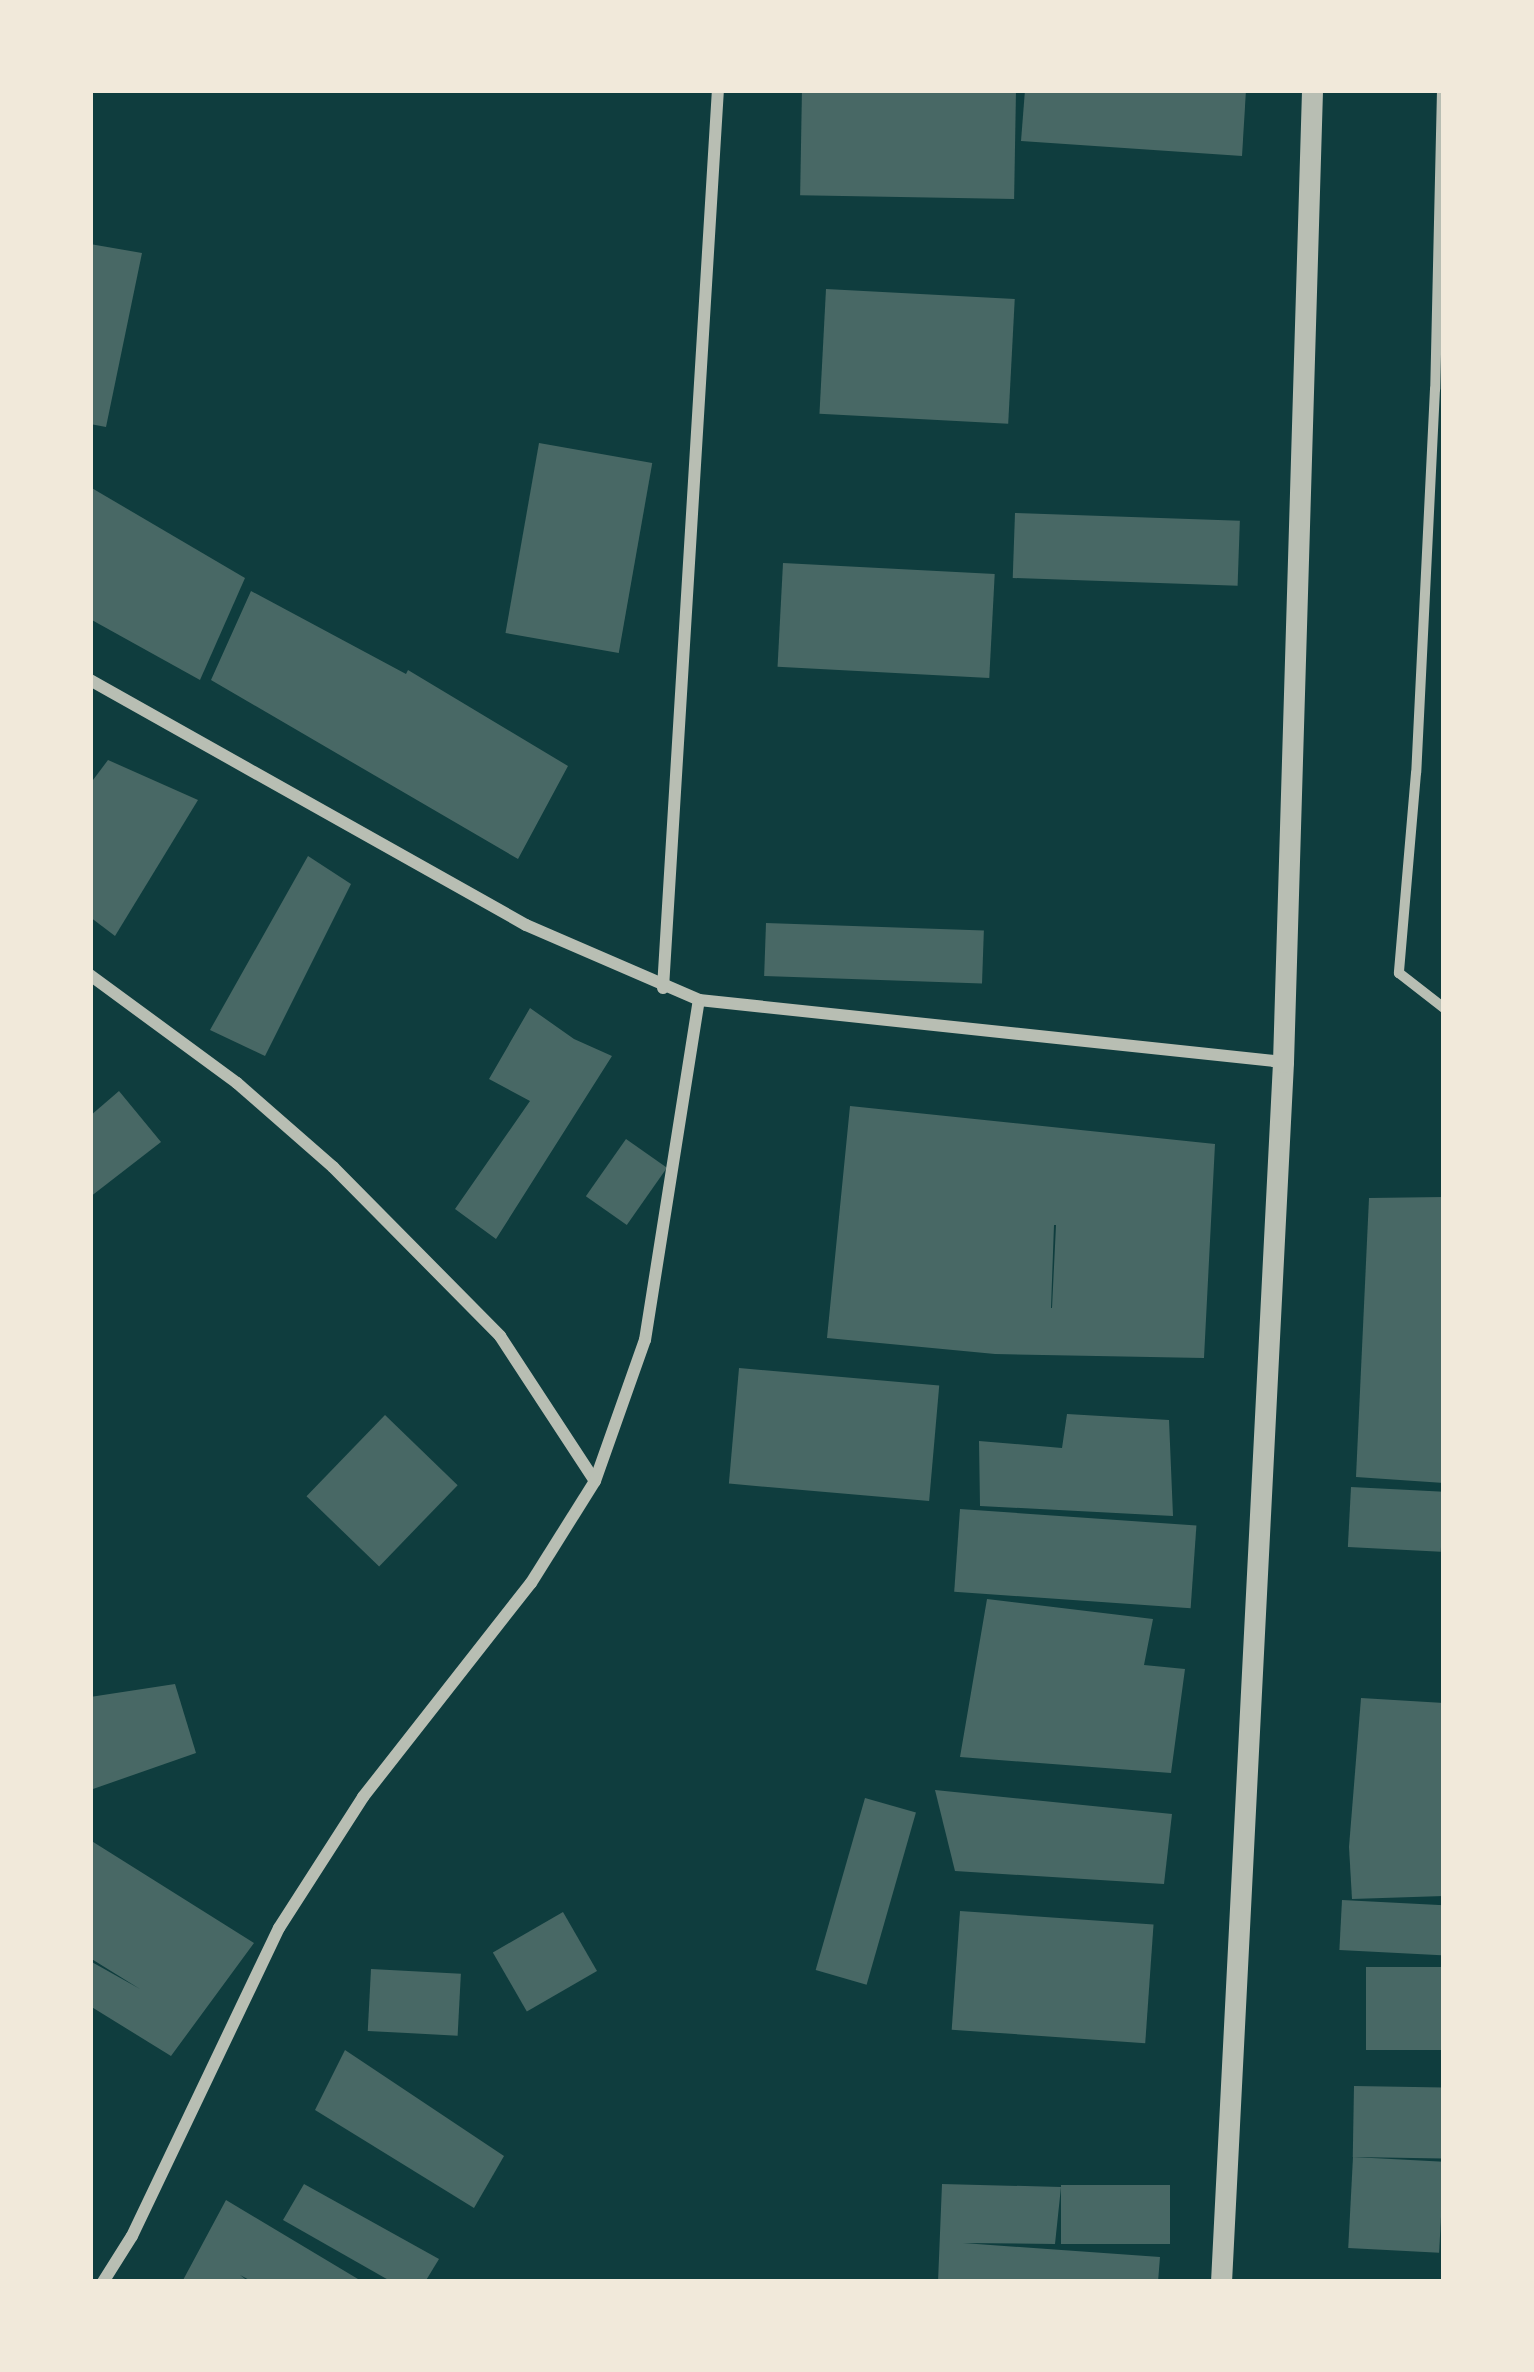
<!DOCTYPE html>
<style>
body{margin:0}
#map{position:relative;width:1534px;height:2372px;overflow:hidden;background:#0f3d3e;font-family:Roboto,sans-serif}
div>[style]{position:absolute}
.building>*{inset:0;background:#486865;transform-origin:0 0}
.pedestrian>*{height:10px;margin:-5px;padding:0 5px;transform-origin:5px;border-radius:5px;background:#b8beb3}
.minor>*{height:12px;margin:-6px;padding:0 6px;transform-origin:6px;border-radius:6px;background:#b8beb3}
.tertiary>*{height:21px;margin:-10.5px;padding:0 10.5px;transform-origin:10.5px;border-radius:10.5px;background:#b8beb3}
span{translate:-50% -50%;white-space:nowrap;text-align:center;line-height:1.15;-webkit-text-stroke:12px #f1e9da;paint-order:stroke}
.frame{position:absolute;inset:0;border:93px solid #f1e9da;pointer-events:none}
</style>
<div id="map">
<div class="building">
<i style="left:1016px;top:90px;width:109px;height:214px;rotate:91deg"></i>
<i style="clip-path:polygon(1025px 90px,1246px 90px,1242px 156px,1021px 141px)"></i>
<i style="clip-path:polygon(90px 244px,142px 253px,106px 427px,90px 424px)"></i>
<i style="left:826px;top:289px;width:189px;height:125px;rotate:3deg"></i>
<i style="left:539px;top:443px;width:115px;height:193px;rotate:10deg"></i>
<i style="clip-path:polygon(90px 487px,245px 578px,200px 680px,90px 619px)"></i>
<i style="left:1015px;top:513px;width:225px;height:65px;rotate:2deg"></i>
<i style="left:783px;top:563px;width:212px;height:104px;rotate:3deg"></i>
<i style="clip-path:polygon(251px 591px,406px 674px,408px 670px,568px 766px,518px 859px,211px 680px)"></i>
<i style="clip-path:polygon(108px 760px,198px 800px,115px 936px,90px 917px,90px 784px)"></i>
<i style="clip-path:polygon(308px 856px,351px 884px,265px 1056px,210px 1030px)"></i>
<i style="left:766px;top:923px;width:218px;height:53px;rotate:2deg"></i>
<i style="clip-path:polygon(530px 1008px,574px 1039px,612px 1056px,496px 1239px,455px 1209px,530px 1101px,489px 1079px)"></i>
<i style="clip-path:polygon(119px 1091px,161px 1142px,90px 1197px,90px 1116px)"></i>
<i style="clip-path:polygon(evenodd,850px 1106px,1215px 1144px,1204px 1358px,995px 1354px,827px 1338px,850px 1106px,1054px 1225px,1056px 1225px,1052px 1308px,1051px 1308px,1054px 1225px)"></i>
<i style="left:626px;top:1139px;width:50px;height:70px;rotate:35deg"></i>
<i style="clip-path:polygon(1444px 1197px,1444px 1483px,1356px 1477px,1369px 1198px)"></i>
<i style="left:739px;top:1368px;width:201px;height:116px;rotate:5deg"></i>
<i style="clip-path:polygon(1067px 1414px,1169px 1420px,1173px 1516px,980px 1506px,979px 1441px,1062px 1448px)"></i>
<i style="left:385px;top:1415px;width:101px;height:113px;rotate:44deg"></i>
<i style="left:1351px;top:1487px;width:93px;height:60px;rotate:3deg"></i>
<i style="left:960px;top:1509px;width:237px;height:83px;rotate:4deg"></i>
<i style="clip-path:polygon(987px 1599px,1153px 1619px,1144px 1665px,1185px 1669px,1171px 1773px,960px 1757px)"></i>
<i style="clip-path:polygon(175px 1684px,196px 1753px,93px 1789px,90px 1697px)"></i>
<i style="clip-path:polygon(1361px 1698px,1444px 1703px,1444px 1896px,1352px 1899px,1349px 1847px)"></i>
<i style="clip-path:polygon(935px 1790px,1172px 1814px,1164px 1884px,955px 1871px)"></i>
<i style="left:865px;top:1798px;width:53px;height:179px;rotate:16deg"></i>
<i style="clip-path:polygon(90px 1840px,254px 1943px,171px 2056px,90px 2006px,90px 1961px,140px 1989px,90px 1958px)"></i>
<i style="left:1342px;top:1900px;width:102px;height:50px;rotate:3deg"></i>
<i style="left:960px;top:1911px;width:194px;height:119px;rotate:4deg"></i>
<i style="left:563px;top:1912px;width:68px;height:81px;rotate:60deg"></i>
<i style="left:1366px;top:1967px;width:78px;height:83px"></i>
<i style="left:371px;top:1969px;width:90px;height:62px;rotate:3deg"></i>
<i style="clip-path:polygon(345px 2050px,504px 2156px,474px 2208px,315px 2110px)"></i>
<i style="left:1354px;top:2086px;width:90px;height:71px;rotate:1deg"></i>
<i style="left:1353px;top:2157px;width:91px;height:91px;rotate:3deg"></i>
<i style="clip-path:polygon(304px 2184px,439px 2259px,425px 2282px,392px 2282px,283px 2220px)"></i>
<i style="clip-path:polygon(942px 2184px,1061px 2187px,1055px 2244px,963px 2243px,1160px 2257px,1158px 2282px,938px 2282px)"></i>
<i style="left:1170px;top:2185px;width:59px;height:109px;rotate:90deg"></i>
<i style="clip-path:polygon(226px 2200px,363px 2282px,253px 2282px,240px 2275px,249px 2282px,182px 2282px)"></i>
</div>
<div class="pedestrian">
<i style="left:1442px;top:90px;width:299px;rotate:91.3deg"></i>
<i style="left:1435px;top:389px;width:384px;rotate:92.8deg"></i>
<i style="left:1416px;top:773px;width:201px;rotate:94.9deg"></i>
<i style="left:1399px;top:973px;width:57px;rotate:37.9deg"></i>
</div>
<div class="minor">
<i style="left:90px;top:680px;width:500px;rotate:29.33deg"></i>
<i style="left:526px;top:925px;width:189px;rotate:23.4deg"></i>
<i style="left:699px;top:1000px;width:587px;rotate:6.06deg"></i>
<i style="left:90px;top:975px;width:182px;rotate:36.3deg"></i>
<i style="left:237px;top:1083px;width:128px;rotate:41.2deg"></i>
<i style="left:333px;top:1167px;width:238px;rotate:45.3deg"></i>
<i style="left:500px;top:1336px;width:173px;rotate:56.8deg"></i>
<i style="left:663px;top:988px;width:900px;rotate:-86.5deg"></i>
<i style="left:103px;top:2282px;width:54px;rotate:-57.8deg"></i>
<i style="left:132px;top:2236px;width:341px;rotate:-64.5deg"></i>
<i style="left:279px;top:1928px;width:156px;rotate:-57.3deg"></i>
<i style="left:363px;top:1797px;width:272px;rotate:-51.9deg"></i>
<i style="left:531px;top:1583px;width:120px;rotate:-57.9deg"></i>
<i style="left:595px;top:1481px;width:150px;rotate:-70.5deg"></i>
<i style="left:645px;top:1340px;width:344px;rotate:-81deg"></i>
</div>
<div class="tertiary">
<i style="left:1221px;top:2282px;width:1222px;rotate:-87.09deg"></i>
<i style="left:1283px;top:1062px;width:972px;rotate:-88.29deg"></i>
</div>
<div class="frame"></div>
</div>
